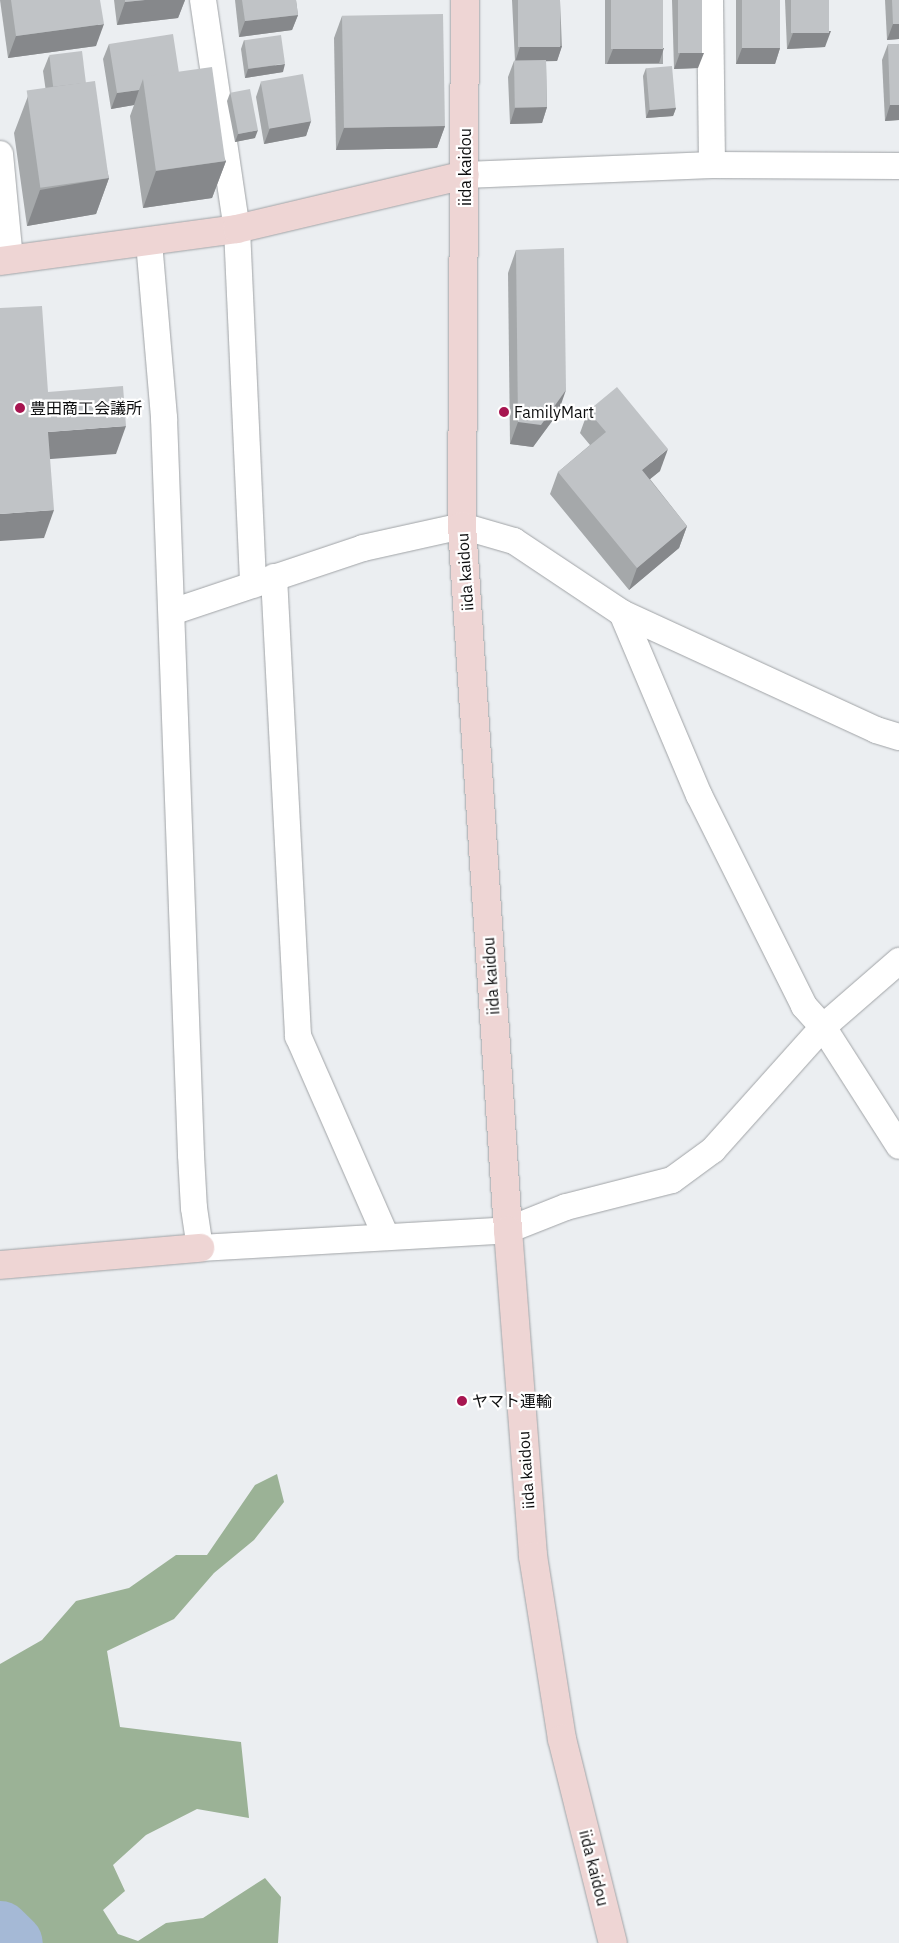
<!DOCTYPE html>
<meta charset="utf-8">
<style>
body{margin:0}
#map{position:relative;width:899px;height:1943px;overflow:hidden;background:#ebeef1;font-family:"IBM Plex Sans","Noto Sans JP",sans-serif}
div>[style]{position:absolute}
.forest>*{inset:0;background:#9bb296}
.river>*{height:59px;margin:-29.5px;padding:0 29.5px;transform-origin:29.5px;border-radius:29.5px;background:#a5b9d6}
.roads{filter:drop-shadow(0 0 1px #a0a3a6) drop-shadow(0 0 1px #a0a3a6)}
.street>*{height:26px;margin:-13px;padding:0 13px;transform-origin:13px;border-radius:13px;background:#fff}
.secondary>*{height:28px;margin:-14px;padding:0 14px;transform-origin:14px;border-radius:14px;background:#eed5d4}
.wall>*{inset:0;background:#a5a8aa;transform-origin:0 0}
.shaded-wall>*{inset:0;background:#86888b}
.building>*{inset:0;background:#c0c3c6;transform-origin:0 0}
.dots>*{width:14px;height:14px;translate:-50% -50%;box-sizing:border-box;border:2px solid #fff;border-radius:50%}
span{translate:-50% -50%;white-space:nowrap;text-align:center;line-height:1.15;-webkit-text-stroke:4.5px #fff;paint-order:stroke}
.street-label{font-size:16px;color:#0d0e0f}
.poi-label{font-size:16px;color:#0d0e0f}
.left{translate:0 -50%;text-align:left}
</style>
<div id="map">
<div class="forest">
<i style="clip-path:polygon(277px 1474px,284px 1502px,254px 1540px,214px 1573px,174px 1619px,107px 1651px,120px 1727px,241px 1742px,249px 1818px,197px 1809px,146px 1835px,113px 1865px,125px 1891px,103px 1910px,118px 1934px,138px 1941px,166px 1923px,203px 1918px,265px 1878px,281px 1897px,278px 1943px,40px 1943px,0 1918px,0 1664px,42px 1640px,76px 1601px,129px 1588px,176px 1555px,207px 1555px,255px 1485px)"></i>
</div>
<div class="river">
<i style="left:0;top:1930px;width:18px;rotate:45deg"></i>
</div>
<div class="roads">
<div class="street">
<i style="left:203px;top:0;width:232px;rotate:81.6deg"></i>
<i style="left:237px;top:229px;width:356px;rotate:87.4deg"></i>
<i style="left:710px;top:0;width:165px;rotate:89.3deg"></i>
<i style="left:0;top:154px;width:105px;rotate:84.6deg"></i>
<i style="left:465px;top:175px;width:247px;rotate:-2.3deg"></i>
<i style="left:712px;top:165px;width:187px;rotate:0.3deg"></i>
<i style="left:149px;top:242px;width:177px;rotate:85.1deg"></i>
<i style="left:164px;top:418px;width:737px;rotate:87.9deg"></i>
<i style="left:191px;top:1155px;width:53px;rotate:86.8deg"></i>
<i style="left:194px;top:1208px;width:40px;rotate:81.5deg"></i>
<i style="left:200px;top:1248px;width:309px;rotate:-3.3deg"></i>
<i style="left:508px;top:1230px;width:62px;rotate:-21.6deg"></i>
<i style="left:566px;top:1207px;width:109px;rotate:-14.3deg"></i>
<i style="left:672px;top:1180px;width:51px;rotate:-36.2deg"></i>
<i style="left:713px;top:1150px;width:165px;rotate:-48.2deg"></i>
<i style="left:823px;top:1027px;width:101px;rotate:-41deg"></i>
<i style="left:274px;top:577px;width:460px;rotate:87deg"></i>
<i style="left:298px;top:1036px;width:219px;rotate:66.3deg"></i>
<i style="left:172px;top:612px;width:201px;rotate:-18.5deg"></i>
<i style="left:363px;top:548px;width:101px;rotate:-12.5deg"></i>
<i style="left:462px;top:526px;width:54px;rotate:16.1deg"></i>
<i style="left:514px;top:541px;width:130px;rotate:33.7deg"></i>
<i style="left:622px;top:613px;width:280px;rotate:24.7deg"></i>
<i style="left:876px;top:730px;width:24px;rotate:17deg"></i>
<i style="left:622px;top:613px;width:198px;rotate:67.1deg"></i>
<i style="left:699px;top:795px;width:236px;rotate:63.5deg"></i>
<i style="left:804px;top:1006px;width:28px;rotate:48deg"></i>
<i style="left:823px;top:1027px;width:141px;rotate:57.4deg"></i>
</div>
<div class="secondary">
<i style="left:465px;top:0;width:526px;rotate:90.33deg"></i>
<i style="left:462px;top:526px;width:706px;rotate:86.26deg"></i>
<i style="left:508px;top:1230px;width:327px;rotate:85.6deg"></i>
<i style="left:533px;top:1556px;width:185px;rotate:81deg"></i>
<i style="left:562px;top:1739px;width:210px;rotate:76deg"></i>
<i style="left:0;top:261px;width:239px;rotate:-7.7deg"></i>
<i style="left:237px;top:229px;width:234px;rotate:-13.3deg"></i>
<i style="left:0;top:1265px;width:201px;rotate:-4.9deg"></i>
</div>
</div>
<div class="wall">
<i style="clip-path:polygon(0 0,100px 0,96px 46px,8px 58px)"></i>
<i style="clip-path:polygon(114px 0,185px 0,178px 18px,117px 25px)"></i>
<i style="clip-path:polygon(235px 0,296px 0,298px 15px,292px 30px,239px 37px)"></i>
<i style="clip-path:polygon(512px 0,560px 0,562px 46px,557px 61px,546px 61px,547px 107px,542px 123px,510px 124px,508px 77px,514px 61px,515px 61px)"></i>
<i style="left:605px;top:0;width:58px;height:64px"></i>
<i style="clip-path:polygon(672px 0,702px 0,698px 68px,674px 69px)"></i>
<i style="clip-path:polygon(736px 0,780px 0,780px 48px,775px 64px,736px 64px)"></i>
<i style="clip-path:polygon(785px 0,829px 0,825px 47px,787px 49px)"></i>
<i style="clip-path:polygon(885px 0,899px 0,899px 39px,887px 40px)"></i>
<i style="clip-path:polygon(342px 16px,445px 126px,437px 148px,336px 150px,334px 38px)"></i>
<i style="clip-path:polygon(244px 40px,283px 72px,245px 78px,241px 49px)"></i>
<i style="clip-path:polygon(109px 44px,179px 73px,226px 161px,212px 198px,143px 208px,130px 116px,134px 105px,111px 109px,103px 59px)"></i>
<i style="clip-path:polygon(888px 44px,899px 44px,899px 120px,885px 121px,882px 60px)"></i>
<i style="clip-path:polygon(49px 56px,86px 83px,109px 178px,96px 214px,27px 226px,14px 133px,28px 96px,46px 92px,43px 71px)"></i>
<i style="clip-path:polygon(646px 68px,676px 108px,673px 116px,646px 118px,643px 76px)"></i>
<i style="clip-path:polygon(261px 82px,311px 121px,306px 136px,264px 144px,256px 97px)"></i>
<i style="clip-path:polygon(230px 93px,255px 138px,235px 142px,227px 101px)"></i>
<i style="clip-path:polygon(516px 250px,558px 413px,533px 447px,510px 444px,508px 273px)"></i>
<i style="clip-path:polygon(588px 411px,660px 471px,650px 479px,687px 526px,679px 548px,629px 590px,550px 494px,558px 472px,590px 445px,580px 433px)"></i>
</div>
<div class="shaded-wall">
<i style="clip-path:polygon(145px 0,185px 0,178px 18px,117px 25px,125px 2px)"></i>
<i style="clip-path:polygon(298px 15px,292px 30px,239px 37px,245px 21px)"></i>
<i style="clip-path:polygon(104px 24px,96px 46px,8px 58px,16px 36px)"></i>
<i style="clip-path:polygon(893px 24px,899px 24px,899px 39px,887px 40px)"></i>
<i style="clip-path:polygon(831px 31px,825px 47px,787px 49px,793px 33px)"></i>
<i style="clip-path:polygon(562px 46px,557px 61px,515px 62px,520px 47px)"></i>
<i style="clip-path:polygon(664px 48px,659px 63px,607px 64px,613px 49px)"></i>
<i style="clip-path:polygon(742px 48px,780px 48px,775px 64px,736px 64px)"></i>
<i style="clip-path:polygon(680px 53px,704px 53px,698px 68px,674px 69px)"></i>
<i style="clip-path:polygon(285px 64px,283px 72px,245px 78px,248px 69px)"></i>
<i style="clip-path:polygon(139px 90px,134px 105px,111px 109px,117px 93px)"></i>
<i style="clip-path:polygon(890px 105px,899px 105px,899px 120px,885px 121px)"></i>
<i style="clip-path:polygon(547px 107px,542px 123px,510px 124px,515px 108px)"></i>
<i style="clip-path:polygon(676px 108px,673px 116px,646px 118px,649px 110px)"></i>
<i style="clip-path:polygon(311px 121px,306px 136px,264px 144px,270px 128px)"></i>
<i style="clip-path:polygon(445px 126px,437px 148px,336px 150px,344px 128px)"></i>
<i style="clip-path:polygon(258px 130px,255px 138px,235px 142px,238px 134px)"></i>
<i style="clip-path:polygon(226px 161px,212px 198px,143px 208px,156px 171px)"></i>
<i style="clip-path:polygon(109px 178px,96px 214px,27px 226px,40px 190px)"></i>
<i style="clip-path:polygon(566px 390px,558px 413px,533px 447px,510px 444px,518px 422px)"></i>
<i style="clip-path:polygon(126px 426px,116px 454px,38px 460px,48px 432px)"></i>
<i style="clip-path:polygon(668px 449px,660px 471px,634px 492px,642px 470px)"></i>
<i style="clip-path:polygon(54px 510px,44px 538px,0 541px,0 514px)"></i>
<i style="clip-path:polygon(687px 526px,679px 548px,629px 590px,637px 568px)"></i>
</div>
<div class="building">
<i style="clip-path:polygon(11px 0,100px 0,104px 24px,16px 36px)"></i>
<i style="clip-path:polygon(125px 0,145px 0,125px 2px)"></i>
<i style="clip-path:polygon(242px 0,296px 0,298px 15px,245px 21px)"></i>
<i style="left:518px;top:0;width:42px;height:47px"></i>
<i style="left:611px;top:0;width:52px;height:49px"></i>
<i style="left:678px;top:0;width:24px;height:53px"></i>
<i style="left:742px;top:0;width:38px;height:48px"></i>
<i style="left:791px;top:0;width:38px;height:33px"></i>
<i style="clip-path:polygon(892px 0,899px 0,899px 24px,893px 24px)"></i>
<i style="left:443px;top:14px;width:112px;height:101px;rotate:89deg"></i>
<i style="clip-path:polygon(173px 34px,179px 73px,143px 79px,139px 90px,117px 93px,109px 44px)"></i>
<i style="left:281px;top:35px;width:29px;height:37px;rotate:82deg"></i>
<i style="clip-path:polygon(888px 44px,899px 44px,899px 105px,890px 105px)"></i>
<i style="left:82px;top:51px;width:32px;height:33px;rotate:83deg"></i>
<i style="left:546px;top:60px;width:47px;height:32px;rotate:89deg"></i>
<i style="left:672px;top:66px;width:42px;height:26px;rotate:85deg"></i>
<i style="left:212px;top:67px;width:95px;height:70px;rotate:82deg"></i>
<i style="left:303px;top:74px;width:48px;height:43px;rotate:80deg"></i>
<i style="left:95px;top:81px;width:98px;height:69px;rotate:82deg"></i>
<i style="left:250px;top:89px;width:42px;height:20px;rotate:79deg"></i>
<i style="clip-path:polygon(564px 248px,566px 390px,541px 425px,518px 422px,516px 250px)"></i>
<i style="clip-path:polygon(42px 306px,48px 392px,123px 386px,126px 426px,48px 432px,54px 510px,0 514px,0 308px)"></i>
<i style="clip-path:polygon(617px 387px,668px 449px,642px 470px,687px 526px,637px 568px,558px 472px,606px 432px,588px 411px)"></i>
</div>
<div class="dots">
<i style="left:20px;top:408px;background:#a71550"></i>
<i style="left:504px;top:412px;background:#a71550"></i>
<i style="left:462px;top:1401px;background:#a71550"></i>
</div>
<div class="street-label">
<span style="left:465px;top:167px;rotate:-90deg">iida kaidou</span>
<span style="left:465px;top:572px;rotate:-94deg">iida kaidou</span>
<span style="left:491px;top:976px;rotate:-94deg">iida kaidou</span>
<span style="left:526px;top:1470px;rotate:-94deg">iida kaidou</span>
<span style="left:594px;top:1868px;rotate:76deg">iida kaidou</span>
</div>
<div class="poi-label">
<span class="left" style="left:30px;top:408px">豊田商工会議所</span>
<span class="left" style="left:514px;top:412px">FamilyMart</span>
<span class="left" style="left:472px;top:1401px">ヤマト運輸</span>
</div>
</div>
